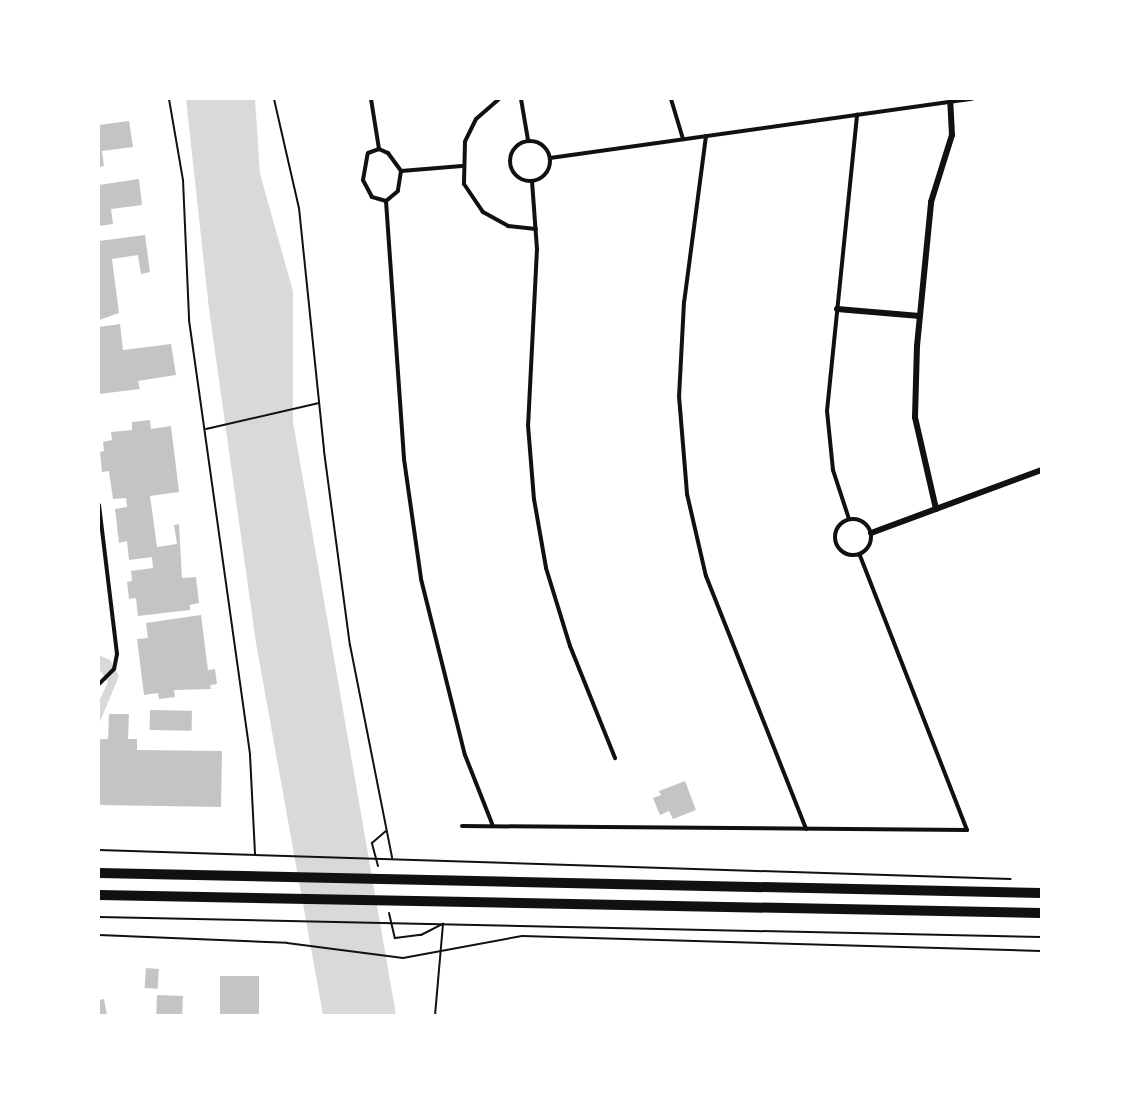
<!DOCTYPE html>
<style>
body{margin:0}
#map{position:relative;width:1140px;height:1114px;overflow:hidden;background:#fff;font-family:Ubuntu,sans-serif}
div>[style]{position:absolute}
.water>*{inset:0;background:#d9d9d9}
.building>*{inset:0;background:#c4c4c4;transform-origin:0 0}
.path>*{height:2px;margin:-1px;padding:0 1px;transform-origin:1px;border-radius:1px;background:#111}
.service>*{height:4px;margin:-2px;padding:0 2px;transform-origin:2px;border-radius:2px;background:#111}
.service>.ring{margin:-2px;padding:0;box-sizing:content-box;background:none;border:4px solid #111;border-radius:50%}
.minor>*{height:6px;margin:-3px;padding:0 3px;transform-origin:3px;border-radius:3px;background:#111}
.secondary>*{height:10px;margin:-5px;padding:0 5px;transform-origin:5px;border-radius:5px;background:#111}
span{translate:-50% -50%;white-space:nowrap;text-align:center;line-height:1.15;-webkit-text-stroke:4.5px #fff;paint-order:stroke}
.frame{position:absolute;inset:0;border:100px solid #fff;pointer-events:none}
</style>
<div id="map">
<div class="water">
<i style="clip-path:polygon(186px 99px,255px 99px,260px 174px,293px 291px,293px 422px,396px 1015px,323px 1015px,256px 643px,209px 309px)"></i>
<i style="clip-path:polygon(99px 655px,110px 660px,119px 676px,99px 724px,99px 701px,108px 682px,99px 669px)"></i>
</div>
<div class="building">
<i style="clip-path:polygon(129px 121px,133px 147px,102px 151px,104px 166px,99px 167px,99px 125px)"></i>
<i style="clip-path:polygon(139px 179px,142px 205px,111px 209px,113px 224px,99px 226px,99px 185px)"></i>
<i style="clip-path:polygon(145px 235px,150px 272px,141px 274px,138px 255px,112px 259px,119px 313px,99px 320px,99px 241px)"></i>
<i style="clip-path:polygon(120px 324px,123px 350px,171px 344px,176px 375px,138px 381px,140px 389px,99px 394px,99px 327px)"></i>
<i style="clip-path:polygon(150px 420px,151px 429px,171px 426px,179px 492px,150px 496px,157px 547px,177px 544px,174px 525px,179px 524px,182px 578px,196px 577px,199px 603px,190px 605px,190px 610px,138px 616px,136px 598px,129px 599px,127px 582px,132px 581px,131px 571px,153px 568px,152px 557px,129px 560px,127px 541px,119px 543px,115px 509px,127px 507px,126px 498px,113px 499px,109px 471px,102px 472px,100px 452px,104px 451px,103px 442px,112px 440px,111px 432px,132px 430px,132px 422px)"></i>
<i style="clip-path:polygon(201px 615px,208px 670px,215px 669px,217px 684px,210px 685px,211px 689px,174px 690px,175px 697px,159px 699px,158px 693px,144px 695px,137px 639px,148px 638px,146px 623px)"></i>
<i style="left:150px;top:710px;width:42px;height:20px;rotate:1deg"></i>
<i style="clip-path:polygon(109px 714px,129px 714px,128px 739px,137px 739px,137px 750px,222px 751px,221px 807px,99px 805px,100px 739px,108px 739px)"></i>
<i style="clip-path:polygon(685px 781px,696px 810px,673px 819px,669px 811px,660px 815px,653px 798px,661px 795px,659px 791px)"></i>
<i style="left:146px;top:968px;width:13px;height:20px;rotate:4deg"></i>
<i style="left:220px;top:976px;width:39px;height:39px"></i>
<i style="left:157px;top:995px;width:26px;height:20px;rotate:2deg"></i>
<i style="clip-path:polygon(104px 999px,107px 1015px,99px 1015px,99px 1000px)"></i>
</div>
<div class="path">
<i style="left:169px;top:99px;width:82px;rotate:80.2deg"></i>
<i style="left:183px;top:180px;width:140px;rotate:87.5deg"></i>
<i style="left:189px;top:320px;width:439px;rotate:82deg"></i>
<i style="left:250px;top:755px;width:99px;rotate:87.1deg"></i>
<i style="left:274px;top:99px;width:112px;rotate:77.1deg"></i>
<i style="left:299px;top:208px;width:244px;rotate:84.1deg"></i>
<i style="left:324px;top:451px;width:196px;rotate:82.4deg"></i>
<i style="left:350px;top:645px;width:217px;rotate:78.8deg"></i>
<i style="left:206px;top:429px;width:116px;rotate:-13deg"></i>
<i style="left:99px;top:850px;width:912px;rotate:1.82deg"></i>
<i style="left:378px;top:866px;width:24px;rotate:-105deg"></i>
<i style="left:372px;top:843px;width:18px;rotate:-41deg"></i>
<i style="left:389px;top:913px;width:26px;rotate:77deg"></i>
<i style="left:395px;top:938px;width:26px;rotate:-7deg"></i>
<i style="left:421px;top:935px;width:25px;rotate:-27deg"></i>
<i style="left:443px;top:924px;width:91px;rotate:95deg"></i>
<i style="left:99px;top:917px;width:942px;rotate:1.22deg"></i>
<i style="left:99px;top:935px;width:188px;rotate:2.4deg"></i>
<i style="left:287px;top:943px;width:117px;rotate:7.4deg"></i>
<i style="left:403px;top:958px;width:121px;rotate:-10.5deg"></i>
<i style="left:522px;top:936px;width:519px;rotate:1.66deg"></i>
</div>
<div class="service">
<i style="left:371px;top:99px;width:51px;rotate:80.9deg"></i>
<i style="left:499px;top:99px;width:30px;rotate:139deg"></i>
<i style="left:476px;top:119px;width:25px;rotate:116deg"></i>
<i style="left:465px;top:142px;width:42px;rotate:91.4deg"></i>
<i style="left:464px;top:184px;width:34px;rotate:56deg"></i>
<i style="left:483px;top:212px;width:29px;rotate:29deg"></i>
<i style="left:508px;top:226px;width:28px;rotate:6deg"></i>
<i style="left:521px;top:99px;width:42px;rotate:80.3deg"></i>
<i style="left:671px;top:99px;width:42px;rotate:73.3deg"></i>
<i style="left:706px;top:136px;width:167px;rotate:97.5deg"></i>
<i style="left:684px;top:302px;width:94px;rotate:93deg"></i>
<i style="left:679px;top:396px;width:98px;rotate:85.3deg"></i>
<i style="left:687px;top:494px;width:84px;rotate:77deg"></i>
<i style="left:706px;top:576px;width:272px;rotate:68.4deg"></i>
<i class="ring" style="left:510px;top:141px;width:36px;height:36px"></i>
<i style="left:379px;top:149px;width:10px;rotate:24deg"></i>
<i style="left:388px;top:153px;width:22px;rotate:54deg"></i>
<i style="left:401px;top:171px;width:20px;rotate:99deg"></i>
<i style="left:398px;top:191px;width:16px;rotate:140deg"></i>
<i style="left:386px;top:201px;width:15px;rotate:-164deg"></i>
<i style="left:372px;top:197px;width:19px;rotate:-118deg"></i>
<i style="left:363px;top:180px;width:27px;rotate:-80deg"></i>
<i style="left:368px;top:153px;width:12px;rotate:-20deg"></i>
<i style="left:550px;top:158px;width:426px;rotate:-8deg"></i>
<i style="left:401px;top:171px;width:61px;rotate:-4.7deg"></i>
<i style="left:532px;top:181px;width:68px;rotate:85.8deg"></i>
<i style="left:537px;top:249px;width:176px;rotate:92.9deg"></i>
<i style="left:528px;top:425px;width:74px;rotate:85.4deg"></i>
<i style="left:534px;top:499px;width:70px;rotate:80.1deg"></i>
<i style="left:546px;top:568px;width:82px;rotate:72.9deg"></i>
<i style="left:570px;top:646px;width:121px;rotate:68.1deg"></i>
<i style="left:386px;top:201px;width:259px;rotate:86deg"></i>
<i style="left:404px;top:459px;width:121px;rotate:81.9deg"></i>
<i style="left:421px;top:579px;width:181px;rotate:76deg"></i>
<i style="left:465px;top:755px;width:76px;rotate:68.5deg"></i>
<i style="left:99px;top:505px;width:150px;rotate:83.1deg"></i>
<i style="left:117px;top:654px;width:15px;rotate:101deg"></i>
<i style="left:114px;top:669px;width:21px;rotate:135deg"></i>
<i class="ring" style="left:835px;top:519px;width:32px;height:32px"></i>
<i style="left:849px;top:519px;width:52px;rotate:-108.1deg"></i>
<i style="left:833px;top:470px;width:59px;rotate:-95.8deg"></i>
<i style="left:827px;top:411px;width:298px;rotate:-84.2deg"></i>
<i style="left:462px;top:826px;width:505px;rotate:0.45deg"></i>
<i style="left:967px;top:830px;width:295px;rotate:-111.3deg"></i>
</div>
<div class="minor">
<i style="left:837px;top:309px;width:83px;rotate:4.8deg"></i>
<i style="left:936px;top:509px;width:94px;rotate:-102.9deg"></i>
<i style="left:915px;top:417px;width:71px;rotate:-88.4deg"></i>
<i style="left:917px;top:346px;width:145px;rotate:-84.4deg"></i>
<i style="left:931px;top:202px;width:70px;rotate:-72.6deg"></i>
<i style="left:952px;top:135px;width:33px;rotate:-93deg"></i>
<i style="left:871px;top:533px;width:181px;rotate:-20.3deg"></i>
</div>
<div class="secondary">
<i style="left:99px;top:873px;width:942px;rotate:1.22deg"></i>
<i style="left:99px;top:895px;width:942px;rotate:1.09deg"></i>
</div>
<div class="frame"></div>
</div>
